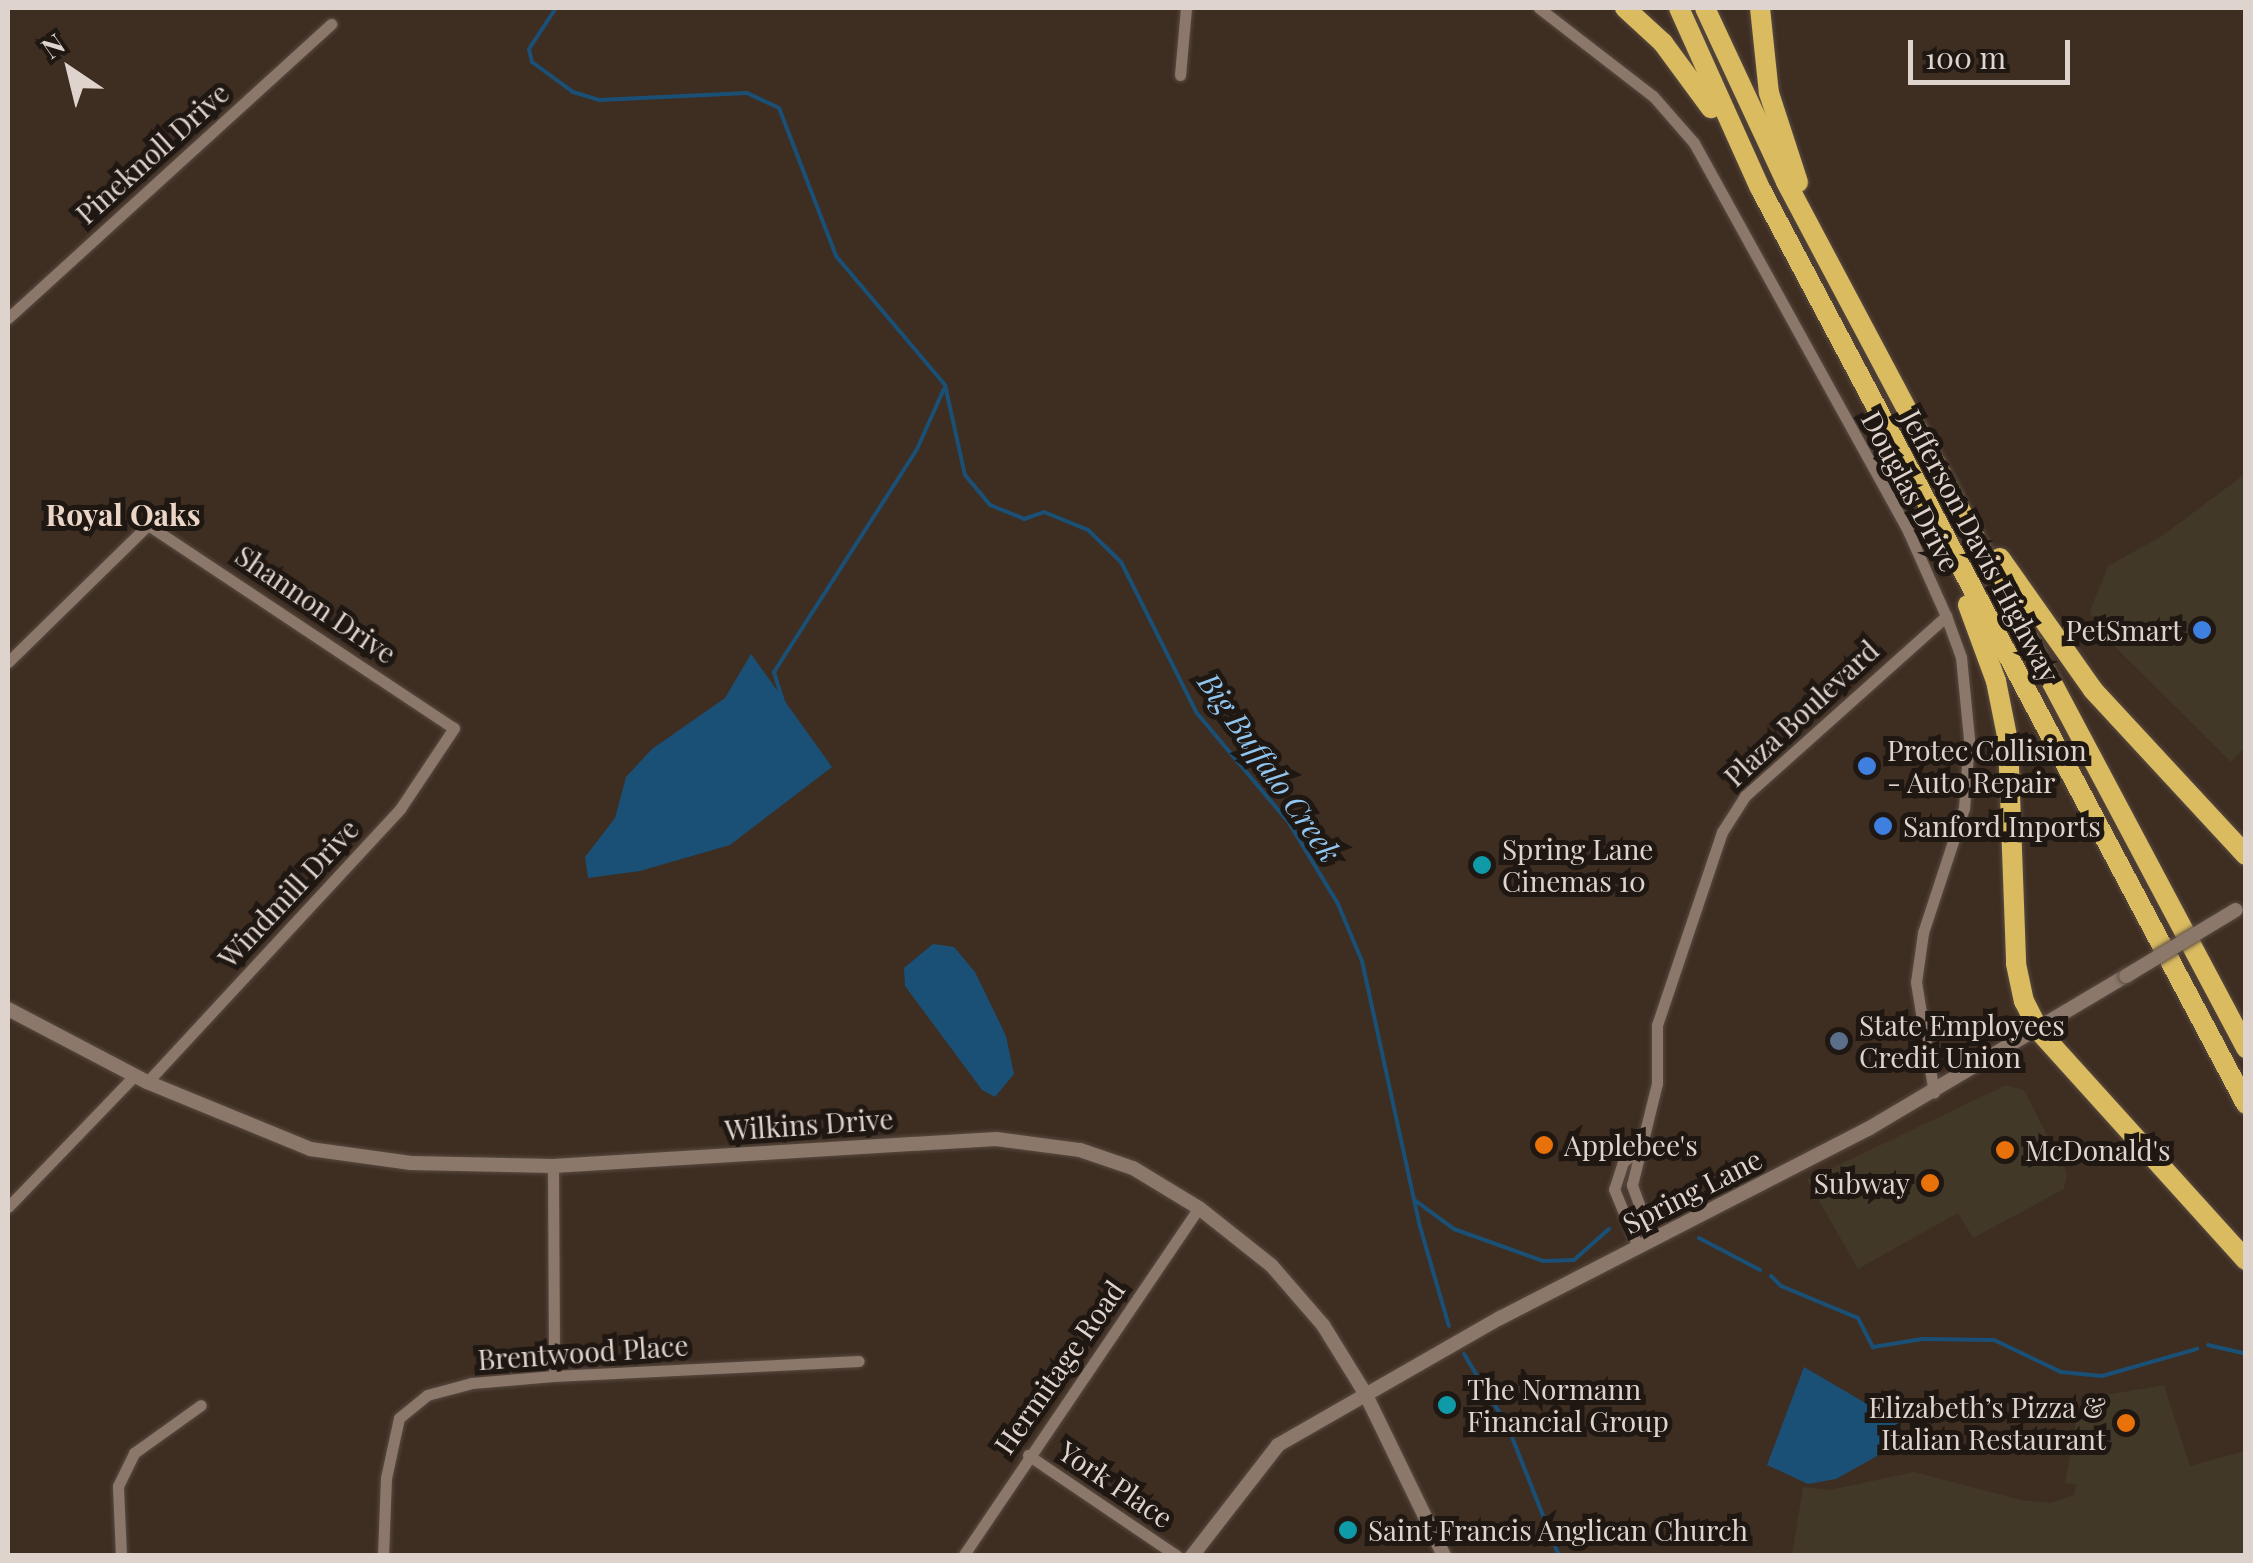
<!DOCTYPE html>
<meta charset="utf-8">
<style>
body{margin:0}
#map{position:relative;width:2253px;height:1563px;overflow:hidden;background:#3e2d21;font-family:"Playfair Display",serif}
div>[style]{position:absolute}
.commercial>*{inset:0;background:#413827}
.water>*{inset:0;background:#1a5076}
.stream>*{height:4px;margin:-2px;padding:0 2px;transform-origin:2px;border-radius:2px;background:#1a5076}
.roads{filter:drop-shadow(0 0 2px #584a41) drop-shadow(0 0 2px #584a41)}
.minor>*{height:11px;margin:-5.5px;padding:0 5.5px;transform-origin:5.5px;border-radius:5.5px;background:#8b786a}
.tertiary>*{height:14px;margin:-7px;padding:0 7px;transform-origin:7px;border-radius:7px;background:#8b786a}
.motorway>*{height:20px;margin:-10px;padding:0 10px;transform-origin:10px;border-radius:10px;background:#dabb60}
.bridges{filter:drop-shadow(0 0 2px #584a41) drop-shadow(0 0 2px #584a41)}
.tertiary-bridge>*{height:14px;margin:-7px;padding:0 7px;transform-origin:7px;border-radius:7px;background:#8b786a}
.dots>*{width:28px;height:28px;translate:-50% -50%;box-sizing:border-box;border:5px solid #1f1712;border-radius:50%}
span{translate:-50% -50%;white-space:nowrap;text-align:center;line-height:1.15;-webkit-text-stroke:10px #1f1712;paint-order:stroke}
.street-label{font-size:28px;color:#dfd4cd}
.poi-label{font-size:28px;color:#dfd4cd}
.right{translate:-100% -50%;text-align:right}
.left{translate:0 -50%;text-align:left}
.neighbourhood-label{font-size:30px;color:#ebd5c6;font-weight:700}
.water-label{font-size:30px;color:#90c5ef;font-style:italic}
.frame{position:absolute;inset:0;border:10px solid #dfd4cd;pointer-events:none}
.north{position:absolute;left:20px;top:20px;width:100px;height:100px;-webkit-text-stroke:8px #1f1712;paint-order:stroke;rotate:325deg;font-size:28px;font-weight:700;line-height:40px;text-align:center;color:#dfd4cd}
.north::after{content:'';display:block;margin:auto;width:35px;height:45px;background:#dfd4cd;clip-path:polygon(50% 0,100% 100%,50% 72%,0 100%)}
.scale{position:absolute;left:1908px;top:40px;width:162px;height:45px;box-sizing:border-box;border:5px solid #dfd4cd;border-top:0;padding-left:12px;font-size:30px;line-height:35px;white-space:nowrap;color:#dfd4cd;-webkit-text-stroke:8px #1f1712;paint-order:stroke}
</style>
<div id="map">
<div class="commercial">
<i style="clip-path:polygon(2245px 474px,2245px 747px,2231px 762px,2095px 627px,2090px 611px,2108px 566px,2162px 536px)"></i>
<i style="clip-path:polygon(2006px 1085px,2024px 1090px,2067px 1173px,2064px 1189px,1973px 1238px,1958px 1213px,1858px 1269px,1807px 1180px)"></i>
<i style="clip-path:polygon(2164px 1385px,2190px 1466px,2245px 1451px,2245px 1555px,1792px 1555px,1803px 1487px,1830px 1490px,1914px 1472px,2022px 1500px,2051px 1503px,2074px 1495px,2076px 1485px,2065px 1483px,2078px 1410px,2087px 1398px)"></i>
</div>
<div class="water">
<i style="clip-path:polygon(751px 654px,832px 767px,730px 845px,640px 871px,588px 878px,585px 857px,615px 818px,626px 777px,652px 749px,725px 698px)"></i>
<i style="clip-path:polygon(933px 944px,954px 947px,975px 972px,1006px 1036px,1014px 1074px,995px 1097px,982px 1090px,905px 986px,904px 968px)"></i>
<i style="clip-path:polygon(1804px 1367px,1891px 1418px,1901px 1426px,1895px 1446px,1836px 1479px,1808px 1484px,1767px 1465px)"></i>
</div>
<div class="stream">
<i style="left:556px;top:8px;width:49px;rotate:123.4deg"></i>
<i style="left:529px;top:49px;width:13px;rotate:77deg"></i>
<i style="left:532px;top:62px;width:51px;rotate:36.2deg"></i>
<i style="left:573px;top:92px;width:27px;rotate:17deg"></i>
<i style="left:599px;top:100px;width:148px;rotate:-2.7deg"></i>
<i style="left:747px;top:93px;width:35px;rotate:25deg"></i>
<i style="left:779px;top:108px;width:159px;rotate:68.9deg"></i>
<i style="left:836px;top:256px;width:169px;rotate:49.8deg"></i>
<i style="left:945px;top:385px;width:92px;rotate:77.5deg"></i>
<i style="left:965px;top:475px;width:39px;rotate:50deg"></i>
<i style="left:990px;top:505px;width:37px;rotate:22deg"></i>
<i style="left:1024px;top:519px;width:21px;rotate:-19deg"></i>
<i style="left:1044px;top:512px;width:48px;rotate:22.2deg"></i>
<i style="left:1088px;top:530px;width:46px;rotate:44.1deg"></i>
<i style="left:1121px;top:562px;width:168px;rotate:63.4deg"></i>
<i style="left:1196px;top:712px;width:145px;rotate:50deg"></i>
<i style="left:1289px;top:823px;width:95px;rotate:58.8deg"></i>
<i style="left:1338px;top:904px;width:62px;rotate:67.2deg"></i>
<i style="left:1362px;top:961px;width:268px;rotate:77.7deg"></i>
<i style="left:1419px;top:1223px;width:107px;rotate:73.8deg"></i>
<i style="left:786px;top:711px;width:41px;rotate:-107.1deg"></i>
<i style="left:774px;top:672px;width:265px;rotate:-57.3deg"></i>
<i style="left:917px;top:449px;width:66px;rotate:-65.8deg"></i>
<i style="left:1416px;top:1201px;width:47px;rotate:36.4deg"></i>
<i style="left:1454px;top:1229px;width:95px;rotate:19.8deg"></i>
<i style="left:1543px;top:1261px;width:31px;rotate:-2deg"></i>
<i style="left:1574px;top:1260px;width:47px;rotate:-41.5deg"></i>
<i style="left:1656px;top:1207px;width:19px;rotate:18deg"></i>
<i style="left:1699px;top:1238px;width:69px;rotate:27.7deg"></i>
<i style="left:1771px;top:1276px;width:14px;rotate:45deg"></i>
<i style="left:1781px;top:1286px;width:83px;rotate:22.6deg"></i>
<i style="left:1858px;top:1318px;width:33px;rotate:63deg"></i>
<i style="left:1873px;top:1347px;width:50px;rotate:-9.3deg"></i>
<i style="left:1922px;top:1339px;width:72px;rotate:0.8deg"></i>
<i style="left:1994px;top:1340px;width:74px;rotate:25.5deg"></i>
<i style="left:2061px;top:1372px;width:41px;rotate:5.6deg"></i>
<i style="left:2102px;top:1376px;width:99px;rotate:-15.9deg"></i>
<i style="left:2208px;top:1345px;width:39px;rotate:13deg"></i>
<i style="left:1464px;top:1354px;width:85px;rotate:58.9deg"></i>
<i style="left:1508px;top:1427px;width:139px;rotate:68.4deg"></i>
</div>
<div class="roads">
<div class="minor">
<i style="left:1539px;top:8px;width:144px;rotate:37.7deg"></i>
<i style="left:1653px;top:96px;width:62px;rotate:48.9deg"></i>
<i style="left:1694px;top:143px;width:443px;rotate:61.1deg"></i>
<i style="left:1908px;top:531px;width:93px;rotate:65.9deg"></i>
<i style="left:1946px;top:616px;width:44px;rotate:69.9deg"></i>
<i style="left:1961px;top:657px;width:82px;rotate:84.4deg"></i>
<i style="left:1969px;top:739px;width:69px;rotate:94.1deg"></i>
<i style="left:1964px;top:808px;width:132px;rotate:108.2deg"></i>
<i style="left:1923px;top:933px;width:49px;rotate:98.1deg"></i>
<i style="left:1916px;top:982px;width:112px;rotate:80.8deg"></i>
<i style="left:1180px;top:75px;width:67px;rotate:-84.9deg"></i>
<i style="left:8px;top:318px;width:437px;rotate:-42.3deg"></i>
<i style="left:8px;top:662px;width:196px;rotate:-44.4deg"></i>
<i style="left:148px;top:525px;width:367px;rotate:33.6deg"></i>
<i style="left:454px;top:728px;width:97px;rotate:123.7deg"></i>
<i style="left:400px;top:809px;width:372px;rotate:132.8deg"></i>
<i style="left:1637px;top:1151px;width:18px;rotate:142deg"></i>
<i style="left:1623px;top:1162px;width:28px;rotate:108deg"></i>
<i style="left:1614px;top:1189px;width:63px;rotate:67.5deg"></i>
<i style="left:553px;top:1166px;width:210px;rotate:89.7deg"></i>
<i style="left:8px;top:1207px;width:183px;rotate:-46.1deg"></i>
<i style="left:1652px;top:1240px;width:59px;rotate:-110deg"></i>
<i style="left:1632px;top:1185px;width:105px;rotate:-76.2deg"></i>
<i style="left:1657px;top:1083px;width:58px;rotate:-90deg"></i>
<i style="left:1657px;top:1025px;width:204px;rotate:-71.4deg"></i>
<i style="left:1722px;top:832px;width:43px;rotate:-57.4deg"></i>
<i style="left:1745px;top:796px;width:270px;rotate:-41.8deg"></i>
<i style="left:1028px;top:1455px;width:180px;rotate:34.1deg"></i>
<i style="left:121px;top:1556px;width:70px;rotate:-92.5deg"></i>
<i style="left:118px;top:1486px;width:37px;rotate:-64deg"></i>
<i style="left:134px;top:1453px;width:82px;rotate:-35.6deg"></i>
<i style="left:383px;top:1556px;width:78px;rotate:-87.8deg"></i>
<i style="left:386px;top:1478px;width:61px;rotate:-77.8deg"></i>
<i style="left:399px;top:1418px;width:36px;rotate:-39deg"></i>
<i style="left:427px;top:1395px;width:47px;rotate:-14.9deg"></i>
<i style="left:472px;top:1383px;width:82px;rotate:-4.9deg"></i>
<i style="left:554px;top:1376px;width:305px;rotate:-2.8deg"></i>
<i style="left:963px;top:1556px;width:420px;rotate:-55.9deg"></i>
</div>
<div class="tertiary">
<i style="left:8px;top:1009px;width:157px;rotate:27.7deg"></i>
<i style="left:147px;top:1082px;width:176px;rotate:22.3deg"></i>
<i style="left:310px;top:1149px;width:102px;rotate:7.9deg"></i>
<i style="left:411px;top:1163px;width:142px;rotate:1.2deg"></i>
<i style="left:553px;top:1166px;width:444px;rotate:-3.5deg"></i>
<i style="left:996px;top:1139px;width:85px;rotate:7.5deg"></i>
<i style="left:1080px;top:1150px;width:56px;rotate:18.8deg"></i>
<i style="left:1133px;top:1168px;width:77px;rotate:31.2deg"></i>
<i style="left:1199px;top:1208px;width:92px;rotate:38.4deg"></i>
<i style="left:1271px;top:1265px;width:79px;rotate:49.1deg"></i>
<i style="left:1323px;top:1325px;width:80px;rotate:58.3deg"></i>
<i style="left:1365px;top:1393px;width:181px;rotate:64.1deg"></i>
<i style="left:1192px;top:1556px;width:140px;rotate:-52.2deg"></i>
<i style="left:1278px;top:1445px;width:256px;rotate:-29.8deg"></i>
<i style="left:1500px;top:1318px;width:414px;rotate:-27.2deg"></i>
<i style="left:1868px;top:1129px;width:300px;rotate:-30.7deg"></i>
</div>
<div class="motorway">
<i style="left:1625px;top:8px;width:52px;rotate:42.6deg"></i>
<i style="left:1663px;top:43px;width:81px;rotate:53.6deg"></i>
<i style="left:1679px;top:8px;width:197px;rotate:65.8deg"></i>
<i style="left:1760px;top:188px;width:1037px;rotate:62.05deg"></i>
<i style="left:1705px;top:8px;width:192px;rotate:65deg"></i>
<i style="left:1786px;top:182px;width:981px;rotate:62.02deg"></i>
<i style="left:1760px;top:8px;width:85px;rotate:84deg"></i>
<i style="left:1769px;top:93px;width:94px;rotate:72deg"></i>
<i style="left:2000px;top:558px;width:161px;rotate:54.8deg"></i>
<i style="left:2093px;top:690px;width:225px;rotate:47.2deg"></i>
<i style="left:1968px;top:605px;width:81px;rotate:69.8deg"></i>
<i style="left:1996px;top:681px;width:61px;rotate:78.7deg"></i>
<i style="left:2008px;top:741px;width:223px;rotate:87.9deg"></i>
<i style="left:2016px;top:964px;width:38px;rotate:78deg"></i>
<i style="left:2024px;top:1001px;width:34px;rotate:63deg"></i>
<i style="left:2039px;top:1031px;width:309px;rotate:47.9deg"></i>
</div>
</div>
<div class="bridges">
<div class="tertiary-bridge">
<i style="left:2126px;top:976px;width:128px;rotate:-31deg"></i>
</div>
</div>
<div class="dots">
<i style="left:2202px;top:630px;background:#3f7fe0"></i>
<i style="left:1867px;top:766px;background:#3f7fe0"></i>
<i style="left:1883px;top:826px;background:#3f7fe0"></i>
<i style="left:1482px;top:865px;background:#0f9aa8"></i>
<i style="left:1839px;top:1041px;background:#5c6f8a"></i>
<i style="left:1544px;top:1145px;background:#e8710a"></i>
<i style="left:2005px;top:1150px;background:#e8710a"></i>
<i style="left:1930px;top:1183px;background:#e8710a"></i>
<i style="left:1447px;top:1405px;background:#0f9aa8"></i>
<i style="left:2126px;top:1423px;background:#e8710a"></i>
<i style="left:1348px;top:1530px;background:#0f9aa8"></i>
</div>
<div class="street-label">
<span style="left:152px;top:153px;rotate:-42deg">Pineknoll Drive</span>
<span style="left:1911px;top:491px;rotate:62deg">Douglas Drive</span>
<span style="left:1981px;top:546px;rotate:62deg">Jefferson Davis Highway</span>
<span style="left:316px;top:604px;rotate:34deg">Shannon Drive</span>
<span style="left:1801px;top:713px;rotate:-43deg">Plaza Boulevard</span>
<span style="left:288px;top:893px;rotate:-47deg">Windmill Drive</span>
<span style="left:809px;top:1124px;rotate:-4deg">Wilkins Drive</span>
<span style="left:1692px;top:1191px;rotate:-27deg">Spring Lane</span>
<span style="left:583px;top:1352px;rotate:-4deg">Brentwood Place</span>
<span style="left:1059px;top:1367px;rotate:-55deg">Hermitage Road</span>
<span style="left:1116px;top:1484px;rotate:34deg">York Place</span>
</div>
<div class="poi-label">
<span class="right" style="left:2182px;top:630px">PetSmart</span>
<span class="left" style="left:1887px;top:766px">Protec Collision<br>- Auto Repair</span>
<span class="left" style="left:1903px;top:826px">Sanford Inports</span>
<span class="left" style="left:1502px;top:865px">Spring Lane<br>Cinemas 10</span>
<span class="left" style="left:1859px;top:1041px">State Employees<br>Credit Union</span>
<span class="left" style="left:1564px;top:1145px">Applebee's</span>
<span class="left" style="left:2025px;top:1150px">McDonald's</span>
<span class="right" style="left:1910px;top:1183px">Subway</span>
<span class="left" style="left:1467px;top:1405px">The Normann<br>Financial Group</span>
<span class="right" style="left:2106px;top:1423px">Elizabeth’s Pizza &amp;<br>Italian Restaurant</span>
<span class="left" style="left:1368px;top:1530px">Saint Francis Anglican Church</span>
</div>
<div class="neighbourhood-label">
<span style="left:123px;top:514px">Royal Oaks</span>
</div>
<div class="water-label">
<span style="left:1270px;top:767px;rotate:55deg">Big Buffalo Creek</span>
</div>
<div class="frame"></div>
<div class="north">N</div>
<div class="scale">100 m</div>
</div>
